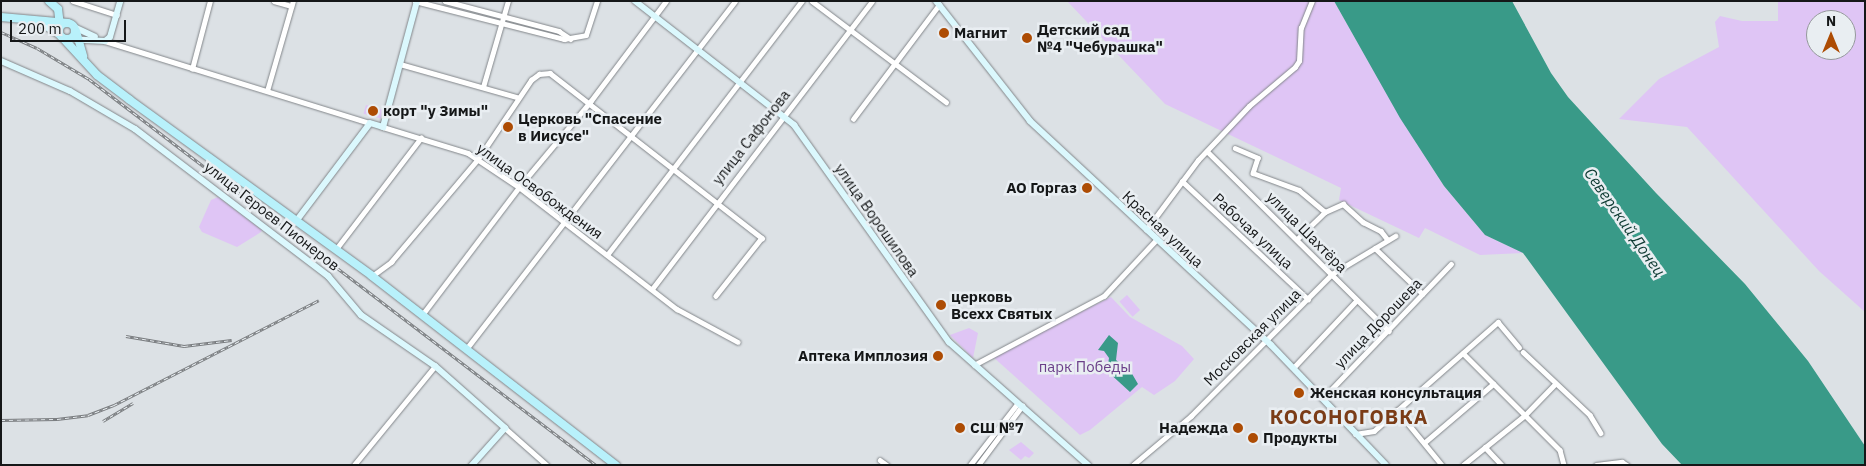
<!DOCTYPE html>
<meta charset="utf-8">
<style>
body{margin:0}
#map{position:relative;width:1866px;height:466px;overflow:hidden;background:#dce1e5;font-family:"IBM Plex Sans",sans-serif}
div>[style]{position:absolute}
.green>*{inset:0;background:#dfc5f5;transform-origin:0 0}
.water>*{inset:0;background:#399a88}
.roads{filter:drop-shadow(0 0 1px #82868a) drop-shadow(0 0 1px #82868a)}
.street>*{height:4.5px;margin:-2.25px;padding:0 2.25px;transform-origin:2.25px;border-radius:2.25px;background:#fff}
.secondary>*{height:6px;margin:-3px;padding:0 3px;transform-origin:3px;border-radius:3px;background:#dbf8fd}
.primary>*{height:8px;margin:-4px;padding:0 4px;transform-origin:4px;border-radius:4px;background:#b8f1fb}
.primary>.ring{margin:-4px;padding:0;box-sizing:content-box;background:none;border:8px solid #b8f1fb;border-radius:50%}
.rail>*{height:3px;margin-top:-1.5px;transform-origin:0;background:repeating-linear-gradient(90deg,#e9eef2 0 4px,#787b7e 0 8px);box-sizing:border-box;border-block:1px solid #787b7e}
.dots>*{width:14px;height:14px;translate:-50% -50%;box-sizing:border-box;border:2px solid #e9eef2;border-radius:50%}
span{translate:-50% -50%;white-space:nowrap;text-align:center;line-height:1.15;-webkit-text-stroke:5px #e9eef2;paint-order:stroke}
.poi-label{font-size:15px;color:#151718;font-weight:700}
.left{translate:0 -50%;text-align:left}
.right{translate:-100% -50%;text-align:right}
.street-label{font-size:15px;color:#151718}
.park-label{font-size:15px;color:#6b3f89}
.water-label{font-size:16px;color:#0d3931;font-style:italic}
.district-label{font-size:20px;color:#7b3c17;font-weight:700;letter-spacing:1px}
.frame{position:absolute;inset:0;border:2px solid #151718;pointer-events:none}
.north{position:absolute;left:1806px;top:10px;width:50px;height:50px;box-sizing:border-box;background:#e9eef2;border:1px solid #94989b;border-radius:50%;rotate:0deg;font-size:14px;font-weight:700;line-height:20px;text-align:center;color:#151718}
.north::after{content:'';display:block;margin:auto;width:18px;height:22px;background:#ad4c04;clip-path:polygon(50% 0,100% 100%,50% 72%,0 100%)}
.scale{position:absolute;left:10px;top:20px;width:116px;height:22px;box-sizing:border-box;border:2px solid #151718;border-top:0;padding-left:6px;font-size:15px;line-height:18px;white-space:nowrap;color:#151718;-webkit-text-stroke:4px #e9eef2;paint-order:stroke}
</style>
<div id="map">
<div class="green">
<i style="clip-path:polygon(1067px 1px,1334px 1px,1400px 117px,1444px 186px,1485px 235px,1523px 253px,1480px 255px,1425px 228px,1419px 238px,1339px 200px,1341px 188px,1165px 104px)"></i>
<i style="clip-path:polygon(evenodd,1778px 1px,1865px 1px,1865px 312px,1819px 271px,1687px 127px,1619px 119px,1659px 79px,1719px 47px,1715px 22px,1720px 16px,1742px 21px,1778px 21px,1778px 1px,1816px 20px,1846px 20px,1846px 50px,1816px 50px,1816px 20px)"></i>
<i style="left:366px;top:105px;width:18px;height:9px;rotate:16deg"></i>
<i style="clip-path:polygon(218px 197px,262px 230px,261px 232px,237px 247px,202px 232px,199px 227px,211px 200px)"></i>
<i style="left:1127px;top:295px;width:20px;height:10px;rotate:49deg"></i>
<i style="clip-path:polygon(1111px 297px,1130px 317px,1182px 346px,1194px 359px,1175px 381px,1154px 395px,1142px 387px,1090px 430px,1080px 435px,992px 356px)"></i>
<i style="clip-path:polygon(969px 328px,978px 333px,973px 358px,950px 335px)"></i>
<i style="clip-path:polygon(1021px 442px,1034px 453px,1029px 458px,1025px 456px,1021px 460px,1009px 450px)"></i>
</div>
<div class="water">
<i style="clip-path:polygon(1334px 1px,1512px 1px,1551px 73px,1568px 97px,1656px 193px,1745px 284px,1808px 361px,1865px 446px,1865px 465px,1682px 465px,1662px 444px,1523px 253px,1485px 235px,1444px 186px,1400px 118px)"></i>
<i style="clip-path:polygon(1109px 335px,1118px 343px,1116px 360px,1131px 372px,1138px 384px,1130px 392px,1107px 371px,1109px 358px,1104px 351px,1098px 350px)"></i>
</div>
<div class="roads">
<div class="street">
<i style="left:73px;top:1px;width:46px;rotate:17.7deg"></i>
<i style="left:274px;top:1px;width:18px;rotate:16deg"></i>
<i style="left:415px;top:1px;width:154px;rotate:14.3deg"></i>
<i style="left:564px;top:39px;width:22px;rotate:-10deg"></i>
<i style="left:586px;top:35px;width:36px;rotate:-72deg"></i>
<i style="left:445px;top:1px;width:118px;rotate:14.7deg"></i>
<i style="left:559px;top:31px;width:14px;rotate:34deg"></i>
<i style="left:812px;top:1px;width:168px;rotate:37deg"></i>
<i style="left:105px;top:41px;width:277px;rotate:17.2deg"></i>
<i style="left:400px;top:64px;width:122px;rotate:15.8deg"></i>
<i style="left:192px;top:69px;width:70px;rotate:-75.2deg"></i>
<i style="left:483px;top:87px;width:90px;rotate:-73.8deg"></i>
<i style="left:267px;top:91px;width:94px;rotate:-73.9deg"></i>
<i style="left:853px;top:119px;width:143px;rotate:-53deg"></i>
<i style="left:383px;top:127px;width:89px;rotate:17deg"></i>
<i style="left:468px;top:153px;width:61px;rotate:33.7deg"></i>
<i style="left:519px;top:187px;width:200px;rotate:37.7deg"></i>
<i style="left:677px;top:309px;width:69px;rotate:28.4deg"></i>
<i style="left:1235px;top:148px;width:25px;rotate:23deg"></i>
<i style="left:1258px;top:158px;width:16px;rotate:108deg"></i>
<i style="left:1253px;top:173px;width:49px;rotate:20.3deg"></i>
<i style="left:1299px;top:190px;width:34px;rotate:40deg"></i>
<i style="left:1325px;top:212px;width:20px;rotate:-24deg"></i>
<i style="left:1343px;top:204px;width:27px;rotate:42deg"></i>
<i style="left:1363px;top:222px;width:20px;rotate:27deg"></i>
<i style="left:1381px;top:231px;width:11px;rotate:52deg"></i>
<i style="left:1207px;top:151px;width:256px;rotate:44.7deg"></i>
<i style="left:1182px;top:181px;width:173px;rotate:43.1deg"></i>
<i style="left:1146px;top:230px;width:87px;rotate:-53.4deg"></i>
<i style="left:1198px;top:160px;width:74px;rotate:-46.6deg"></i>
<i style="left:1249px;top:106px;width:60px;rotate:-40.3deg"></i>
<i style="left:1295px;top:67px;width:7px;rotate:-56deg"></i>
<i style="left:1299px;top:61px;width:33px;rotate:-87deg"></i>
<i style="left:1301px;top:28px;width:29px;rotate:-68deg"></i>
<i style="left:1297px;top:239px;width:39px;rotate:-44deg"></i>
<i style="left:1375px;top:248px;width:66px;rotate:43.8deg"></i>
<i style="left:336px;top:249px;width:140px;rotate:-52.6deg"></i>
<i style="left:607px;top:255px;width:320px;rotate:-52.5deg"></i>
<i style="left:372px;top:276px;width:24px;rotate:-36deg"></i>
<i style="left:391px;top:262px;width:135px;rotate:-49.8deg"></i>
<i style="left:478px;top:159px;width:95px;rotate:-56.1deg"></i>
<i style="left:531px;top:80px;width:10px;rotate:-37deg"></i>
<i style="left:539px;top:74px;width:11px;rotate:-5deg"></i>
<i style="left:550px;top:73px;width:269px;rotate:37.9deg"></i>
<i style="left:762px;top:238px;width:74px;rotate:128.4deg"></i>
<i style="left:652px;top:289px;width:362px;rotate:-52.6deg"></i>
<i style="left:422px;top:315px;width:161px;rotate:-52.8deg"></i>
<i style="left:519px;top:187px;width:111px;rotate:-50.1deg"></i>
<i style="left:590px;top:102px;width:126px;rotate:-53deg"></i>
<i style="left:467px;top:348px;width:438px;rotate:-52.3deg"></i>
<i style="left:1523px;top:352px;width:92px;rotate:43.2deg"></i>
<i style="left:1590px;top:415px;width:21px;rotate:59deg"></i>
<i style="left:1463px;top:353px;width:137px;rotate:45deg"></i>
<i style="left:1560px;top:450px;width:16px;rotate:75deg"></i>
<i style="left:974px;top:365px;width:147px;rotate:-28deg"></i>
<i style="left:1104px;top:296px;width:76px;rotate:-47.1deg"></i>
<i style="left:1294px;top:367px;width:91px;rotate:-46.8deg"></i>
<i style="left:1323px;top:398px;width:185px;rotate:-46.3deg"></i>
<i style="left:1397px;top:410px;width:71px;rotate:50.7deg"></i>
<i style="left:505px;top:428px;width:56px;rotate:41.4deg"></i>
<i style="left:1355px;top:434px;width:19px;rotate:-9deg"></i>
<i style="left:1374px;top:431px;width:165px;rotate:-41.3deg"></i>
<i style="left:1498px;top:322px;width:33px;rotate:50deg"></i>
<i style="left:1424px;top:443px;width:91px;rotate:-40.5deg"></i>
<i style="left:1485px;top:447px;width:25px;rotate:47deg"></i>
<i style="left:880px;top:460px;width:9px;rotate:36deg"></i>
<i style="left:354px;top:465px;width:128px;rotate:-50.7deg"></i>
<i style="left:970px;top:465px;width:78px;rotate:-52.3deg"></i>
<i style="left:978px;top:465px;width:74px;rotate:-53.3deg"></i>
<i style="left:1133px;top:465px;width:76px;rotate:-40.2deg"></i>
<i style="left:1191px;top:416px;width:200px;rotate:-45.2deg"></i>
<i style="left:1332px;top:274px;width:74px;rotate:-31.1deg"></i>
<i style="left:1463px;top:465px;width:78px;rotate:-38.8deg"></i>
<i style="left:1524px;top:416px;width:43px;rotate:-45.9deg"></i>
<i style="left:1596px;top:465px;width:26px;rotate:-7deg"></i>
<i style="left:1622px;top:462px;width:6px;rotate:31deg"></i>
</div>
<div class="secondary">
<i style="left:635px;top:1px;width:202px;rotate:37.9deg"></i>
<i style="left:794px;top:125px;width:267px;rotate:54.5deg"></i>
<i style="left:949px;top:342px;width:186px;rotate:41.5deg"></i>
<i style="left:936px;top:1px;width:152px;rotate:51.9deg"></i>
<i style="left:1030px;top:121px;width:329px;rotate:42.9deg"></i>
<i style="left:1271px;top:345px;width:166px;rotate:46.2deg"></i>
<i style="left:38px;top:22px;width:28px;rotate:32deg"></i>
<i style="left:74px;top:27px;width:23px;rotate:25deg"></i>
<i style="left:67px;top:39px;width:38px;rotate:3deg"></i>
<i style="left:105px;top:41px;width:6px;rotate:-39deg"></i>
<i style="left:110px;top:37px;width:37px;rotate:-74deg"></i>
<i style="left:1px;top:61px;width:75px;rotate:23.5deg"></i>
<i style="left:70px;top:91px;width:75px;rotate:30.3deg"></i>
<i style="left:135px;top:129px;width:243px;rotate:37.3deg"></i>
<i style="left:328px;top:276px;width:51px;rotate:49.8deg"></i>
<i style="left:361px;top:315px;width:90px;rotate:34.6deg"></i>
<i style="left:435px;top:366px;width:94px;rotate:41.5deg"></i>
<i style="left:505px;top:428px;width:50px;rotate:131.7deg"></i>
<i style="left:297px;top:220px;width:121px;rotate:-53deg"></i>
<i style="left:370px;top:123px;width:14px;rotate:17deg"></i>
<i style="left:383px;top:127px;width:131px;rotate:-74.9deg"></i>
</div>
<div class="primary">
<i style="left:49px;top:1px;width:12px;rotate:42deg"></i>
<i style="left:58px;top:9px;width:16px;rotate:83deg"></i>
<i style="left:1px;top:17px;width:67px;rotate:5.1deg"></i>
<i class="ring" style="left:59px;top:23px;width:8px;height:8px"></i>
<i style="left:76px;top:31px;width:26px;rotate:74deg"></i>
<i style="left:63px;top:38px;width:50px;rotate:47.4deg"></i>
<i style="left:97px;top:75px;width:41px;rotate:37.1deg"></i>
<i style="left:130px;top:100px;width:299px;rotate:36deg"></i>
<i style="left:372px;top:276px;width:309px;rotate:37.8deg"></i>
</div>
</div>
<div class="rail">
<i style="left:1px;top:32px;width:39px;rotate:24deg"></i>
<i style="left:37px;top:48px;width:61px;rotate:30.8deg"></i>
<i style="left:89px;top:79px;width:637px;rotate:37.28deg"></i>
<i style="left:126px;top:336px;width:59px;rotate:9.8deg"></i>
<i style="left:184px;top:346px;width:48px;rotate:-7.1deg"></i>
<i style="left:1px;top:420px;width:56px;rotate:-1deg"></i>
<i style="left:57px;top:419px;width:31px;rotate:-7deg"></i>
<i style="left:88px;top:415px;width:28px;rotate:-21deg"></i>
<i style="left:114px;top:405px;width:230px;rotate:-27.1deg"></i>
<i style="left:103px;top:421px;width:35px;rotate:-31deg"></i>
</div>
<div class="dots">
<i style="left:944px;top:33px;background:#ad4c04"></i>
<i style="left:1027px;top:38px;background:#ad4c04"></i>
<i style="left:373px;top:111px;background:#ad4c04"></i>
<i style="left:508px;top:127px;background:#ad4c04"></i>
<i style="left:1087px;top:188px;background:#ad4c04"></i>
<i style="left:941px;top:305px;background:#ad4c04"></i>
<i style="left:938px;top:356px;background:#ad4c04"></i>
<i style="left:1299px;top:393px;background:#ad4c04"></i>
<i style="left:960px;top:428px;background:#ad4c04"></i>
<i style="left:1238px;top:428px;background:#ad4c04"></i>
<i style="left:1253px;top:438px;background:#ad4c04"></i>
</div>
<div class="poi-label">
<span class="left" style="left:1037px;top:38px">Детский сад<br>№4 "Чебурашка"</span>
<span class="left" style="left:954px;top:33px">Магнит</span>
<span class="left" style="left:383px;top:111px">корт "у Зимы"</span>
<span class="left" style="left:518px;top:127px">Церковь "Спасение<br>в Иисусе"</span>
<span class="right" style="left:1077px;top:188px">АО Горгаз</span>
<span class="left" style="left:951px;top:305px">церковь<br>Всехх Святых</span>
<span class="right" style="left:928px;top:356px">Аптека Имплозия</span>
<span class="left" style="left:1310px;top:393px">Женская консультация</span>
<span class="left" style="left:970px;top:428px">СШ №7</span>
<span class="right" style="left:1228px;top:428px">Надежда</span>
<span class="left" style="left:1263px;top:438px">Продукты</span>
</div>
<div class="street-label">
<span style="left:751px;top:137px;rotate:-52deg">улица Сафонова</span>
<span style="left:540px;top:191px;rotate:36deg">улица Освобождения</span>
<span style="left:272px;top:216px;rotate:38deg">улица Героев Пионеров</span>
<span style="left:877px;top:220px;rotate:55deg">улица Ворошилова</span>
<span style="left:1163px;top:229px;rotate:43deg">Красная улица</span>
<span style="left:1253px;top:231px;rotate:43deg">Рабочая улица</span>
<span style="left:1307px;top:232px;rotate:45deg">улица Шахтёра</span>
<span style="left:1378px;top:323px;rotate:-46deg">улица Дорошева</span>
<span style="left:1252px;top:337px;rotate:-45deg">Московская улица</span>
</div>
<div class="park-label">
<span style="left:1085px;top:367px">парк Победы</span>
</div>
<div class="water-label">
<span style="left:1625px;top:222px;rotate:55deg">Северский Донец</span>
</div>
<div class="district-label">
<span style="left:1349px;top:416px">КОСОНОГОВКА</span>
</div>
<div class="frame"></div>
<div class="north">N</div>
<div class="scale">200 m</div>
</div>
